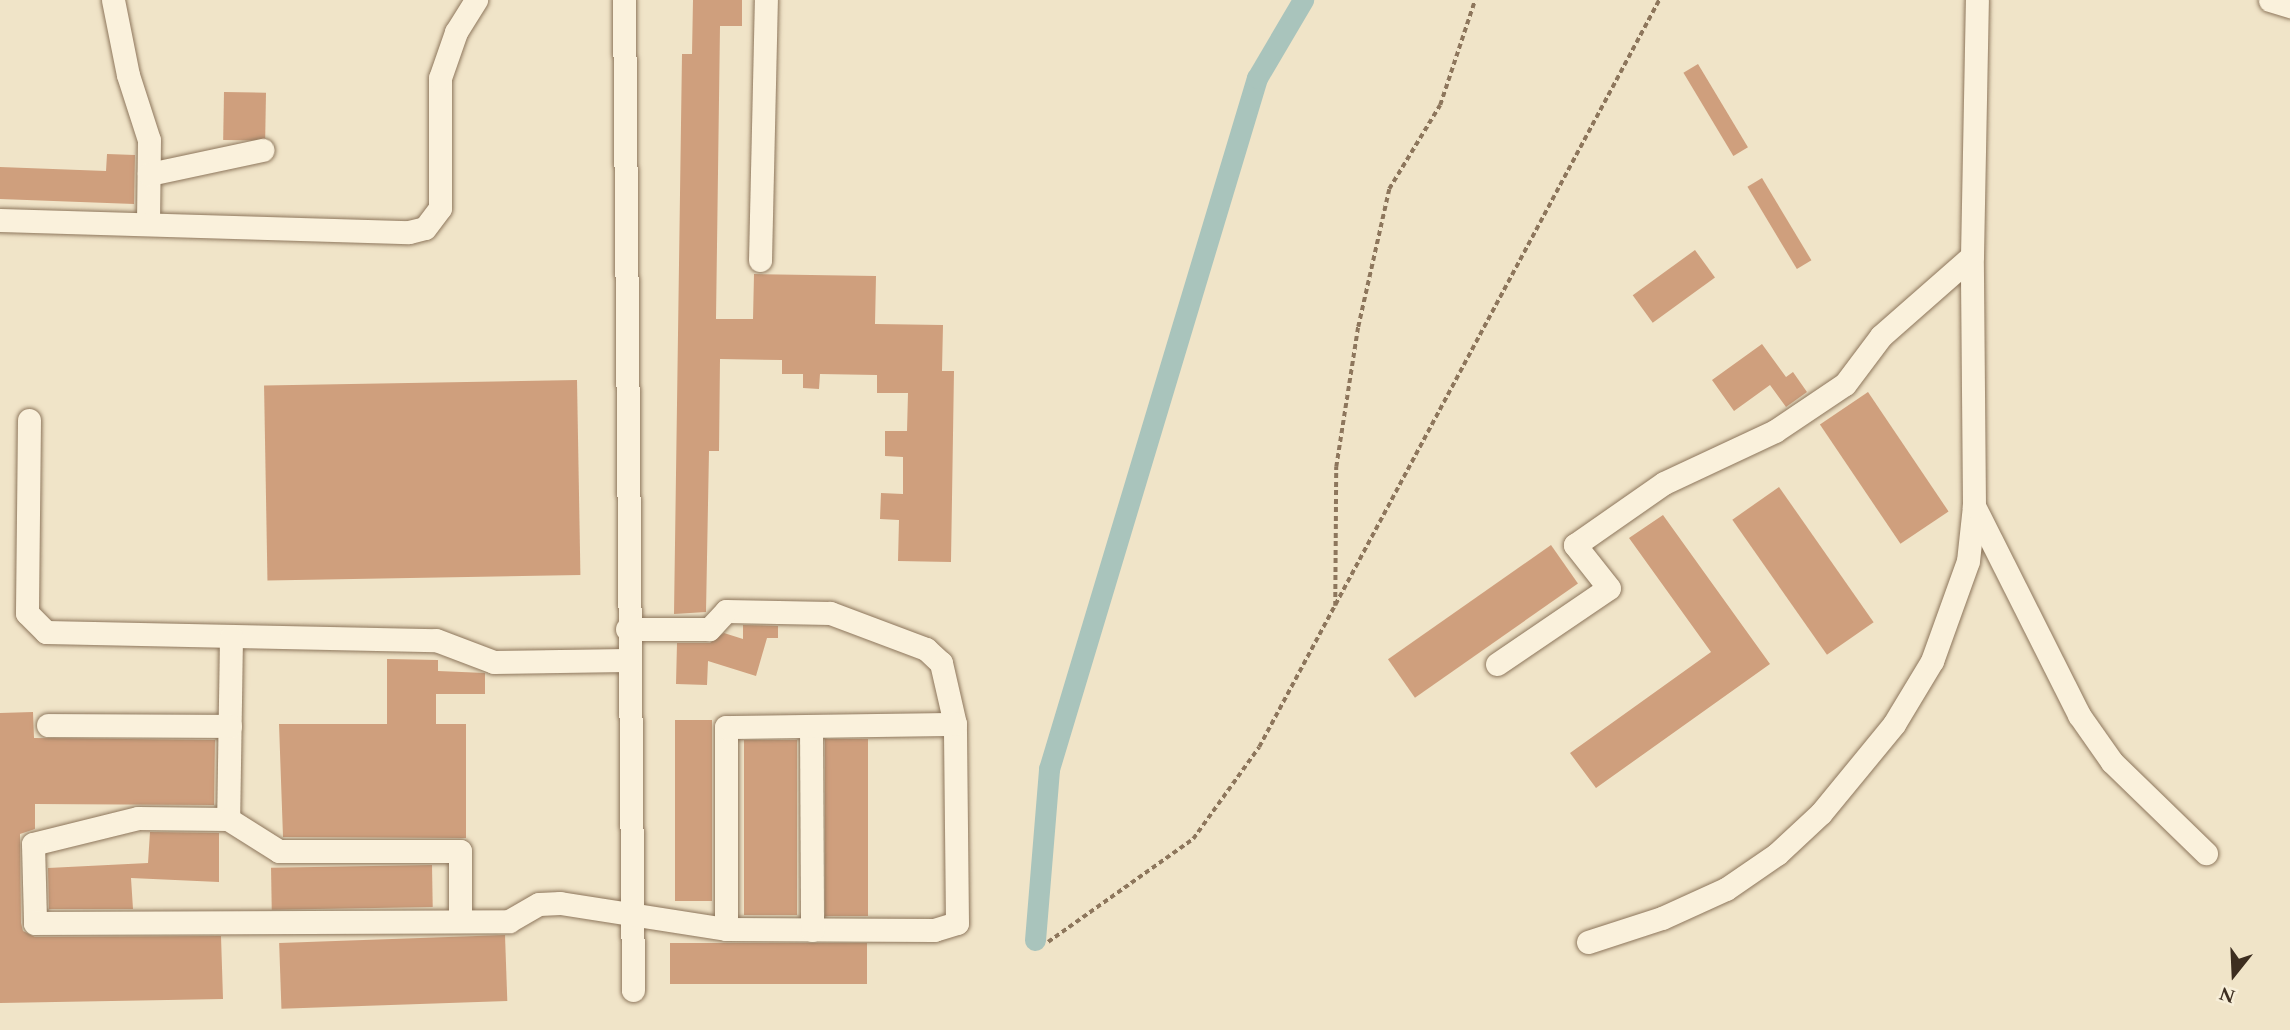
<!DOCTYPE html>
<style>
body{margin:0}
#map{position:relative;width:2290px;height:1030px;overflow:hidden;background:#f0e4c8;font-family:Spectral,serif}
div>[style]{position:absolute}
.canal>*{height:21px;margin:-10.5px;padding:0 10.5px;transform-origin:10.5px;border-radius:10.5px;background:#a9c4bc}
.building>*{inset:0;background:#cf9f7d;transform-origin:0 0}
.path>*{height:3.5px;margin-top:-1.75px;transform-origin:0;background:repeating-linear-gradient(90deg,#8d765c 0 5px,transparent 0 8.5px)}
.roads{filter:drop-shadow(0 0 2px #8d765c) drop-shadow(0 0 2px #8d765c)}
.minor>*{height:23px;margin:-11.5px;padding:0 11.5px;transform-origin:11.5px;border-radius:11.5px;background:#faf1dc}
span{translate:-50% -50%;white-space:nowrap;text-align:center;line-height:1.15;-webkit-text-stroke:5px #f7eed8;paint-order:stroke}
.north{position:absolute;left:2199px;top:939px;width:70px;height:70px;-webkit-text-stroke:5px #f7eed8;paint-order:stroke;rotate:198deg;font-size:19px;font-weight:700;line-height:28px;text-align:center;color:#3d2e20}
.north::after{content:'';display:block;margin:auto;width:24px;height:32px;background:#3d2e20;clip-path:polygon(50% 0,100% 100%,50% 72%,0 100%)}
</style>
<div id="map">
<div class="canal">
<i style="left:1035px;top:940px;width:172px;rotate:-85.3deg"></i>
<i style="left:1049px;top:769px;width:722px;rotate:-73.25deg"></i>
<i style="left:1257px;top:78px;width:91px;rotate:-59.5deg"></i>
</div>
<div class="building">
<i style="clip-path:polygon(693px 0,742px 0,742px 26px,720px 26px,716px 319px,753px 319px,754px 274px,876px 276px,875px 324px,943px 325px,942px 371px,954px 371px,951px 562px,898px 561px,899px 520px,880px 519px,881px 493px,903px 494px,903px 457px,885px 456px,885px 431px,907px 431px,908px 393px,877px 393px,877px 375px,820px 374px,819px 389px,803px 388px,803px 374px,782px 374px,782px 360px,720px 359px,719px 451px,709px 451px,706px 612px,674px 614px,682px 54px,692px 54px)"></i>
<i style="left:1698px;top:64px;width:97px;height:17px;rotate:59deg"></i>
<i style="left:224px;top:92px;width:42px;height:48px;rotate:1deg"></i>
<i style="clip-path:polygon(107px 154px,135px 155px,134px 204px,0 199px,0 167px,106px 171px)"></i>
<i style="left:1762px;top:178px;width:96px;height:17px;rotate:59deg"></i>
<i style="left:1695px;top:250px;width:34px;height:77px;rotate:54deg"></i>
<i style="clip-path:polygon(1762px 344px,1786px 377px,1793px 372px,1807px 392px,1786px 407px,1770px 385px,1734px 411px,1712px 380px)"></i>
<i style="left:577px;top:380px;width:195px;height:313px;rotate:89deg"></i>
<i style="left:1868px;top:392px;width:144px;height:58px;rotate:56deg"></i>
<i style="left:1779px;top:487px;width:165px;height:57px;rotate:55deg"></i>
<i style="clip-path:polygon(1663px 515px,1770px 664px,1596px 788px,1570px 753px,1711px 652px,1629px 538px)"></i>
<i style="left:1551px;top:545px;width:47px;height:199px;rotate:55deg"></i>
<i style="clip-path:polygon(743px 625px,778px 626px,778px 638px,767px 638px,756px 676px,708px 661px,707px 685px,676px 684px,677px 643px,710px 643px,724px 633px,743px 639px)"></i>
<i style="clip-path:polygon(387px 659px,438px 660px,438px 671px,485px 673px,485px 694px,436px 694px,436px 724px,466px 724px,466px 838px,283px 837px,279px 724px,387px 724px)"></i>
<i style="clip-path:polygon(33px 712px,34px 738px,215px 740px,214px 805px,35px 804px,35px 829px,20px 834px,21px 923px,23px 931px,35px 937px,221px 936px,223px 999px,0 1003px,0 713px)"></i>
<i style="left:675px;top:720px;width:37px;height:181px"></i>
<i style="left:868px;top:739px;width:177px;height:43px;rotate:90deg"></i>
<i style="left:797px;top:740px;width:175px;height:53px;rotate:90deg"></i>
<i style="clip-path:polygon(150px 832px,219px 833px,219px 882px,131px 878px,133px 909px,49px 909px,48px 868px,148px 863px)"></i>
<i style="left:432px;top:865px;width:42px;height:161px;rotate:89deg"></i>
<i style="left:505px;top:935px;width:66px;height:226px;rotate:88deg"></i>
<i style="left:670px;top:943px;width:197px;height:41px"></i>
</div>
<div class="path">
<i style="left:1335px;top:606px;width:139px;rotate:-89.6deg"></i>
<i style="left:1336px;top:467px;width:142px;rotate:-81.1deg"></i>
<i style="left:1358px;top:327px;width:141px;rotate:-77.3deg"></i>
<i style="left:1389px;top:189px;width:98px;rotate:-58.7deg"></i>
<i style="left:1440px;top:105px;width:111px;rotate:-71.6deg"></i>
<i style="left:1048px;top:942px;width:178px;rotate:-35.4deg"></i>
<i style="left:1193px;top:839px;width:113px;rotate:-54.3deg"></i>
<i style="left:1259px;top:747px;width:847px;rotate:-61.83deg"></i>
</div>
<div class="roads">
<div class="minor">
<i style="left:113px;top:0;width:76px;rotate:78.7deg"></i>
<i style="left:128px;top:75px;width:68px;rotate:72.1deg"></i>
<i style="left:149px;top:140px;width:84px;rotate:90.7deg"></i>
<i style="left:624px;top:0;width:990px;rotate:89.48deg"></i>
<i style="left:2270px;top:0;width:21px;rotate:17deg"></i>
<i style="left:149px;top:174px;width:116px;rotate:-12deg"></i>
<i style="left:0;top:220px;width:409px;rotate:1.7deg"></i>
<i style="left:409px;top:232px;width:16px;rotate:-14deg"></i>
<i style="left:425px;top:228px;width:25px;rotate:-53deg"></i>
<i style="left:440px;top:208px;width:130px;rotate:-90deg"></i>
<i style="left:440px;top:78px;width:49px;rotate:-70.8deg"></i>
<i style="left:456px;top:32px;width:38px;rotate:-58deg"></i>
<i style="left:760px;top:260px;width:260px;rotate:-88.7deg"></i>
<i style="left:29px;top:420px;width:193px;rotate:90.6deg"></i>
<i style="left:27px;top:613px;width:27px;rotate:45deg"></i>
<i style="left:46px;top:632px;width:390px;rotate:1.2deg"></i>
<i style="left:436px;top:640px;width:62px;rotate:20.8deg"></i>
<i style="left:494px;top:662px;width:133px;rotate:-0.9deg"></i>
<i style="left:1974px;top:506px;width:234px;rotate:63.3deg"></i>
<i style="left:2079px;top:715px;width:57px;rotate:54.9deg"></i>
<i style="left:2112px;top:762px;width:131px;rotate:44.1deg"></i>
<i style="left:231px;top:637px;width:182px;rotate:90.9deg"></i>
<i style="left:228px;top:819px;width:90px;rotate:-179.4deg"></i>
<i style="left:138px;top:818px;width:108px;rotate:166.1deg"></i>
<i style="left:33px;top:844px;width:79px;rotate:88.5deg"></i>
<i style="left:35px;top:923px;width:474px;rotate:-0.2deg"></i>
<i style="left:509px;top:921px;width:34px;rotate:-30deg"></i>
<i style="left:539px;top:904px;width:21px;rotate:-3deg"></i>
<i style="left:560px;top:903px;width:168px;rotate:8.9deg"></i>
<i style="left:726px;top:929px;width:208px;rotate:0.3deg"></i>
<i style="left:934px;top:930px;width:24px;rotate:-17deg"></i>
<i style="left:957px;top:923px;width:199px;rotate:-90.6deg"></i>
<i style="left:955px;top:724px;width:63px;rotate:-102.9deg"></i>
<i style="left:941px;top:663px;width:21px;rotate:-137deg"></i>
<i style="left:926px;top:649px;width:103px;rotate:-159.4deg"></i>
<i style="left:830px;top:613px;width:104px;rotate:-178.9deg"></i>
<i style="left:726px;top:611px;width:25px;rotate:133deg"></i>
<i style="left:709px;top:629px;width:82px;rotate:180deg"></i>
<i style="left:1497px;top:664px;width:135px;rotate:-34.2deg"></i>
<i style="left:1609px;top:588px;width:55px;rotate:-128.3deg"></i>
<i style="left:1575px;top:545px;width:108px;rotate:-34.9deg"></i>
<i style="left:1664px;top:483px;width:123px;rotate:-25.1deg"></i>
<i style="left:1775px;top:431px;width:84px;rotate:-33.9deg"></i>
<i style="left:1845px;top:384px;width:60px;rotate:-53.1deg"></i>
<i style="left:1881px;top:336px;width:121px;rotate:-41.3deg"></i>
<i style="left:48px;top:725px;width:182px;rotate:0.3deg"></i>
<i style="left:811px;top:726px;width:204px;rotate:89.7deg"></i>
<i style="left:228px;top:819px;width:60px;rotate:32.1deg"></i>
<i style="left:279px;top:851px;width:181px"></i>
<i style="left:460px;top:851px;width:70px;rotate:90deg"></i>
<i style="left:726px;top:929px;width:202px;rotate:-90deg"></i>
<i style="left:726px;top:727px;width:229px;rotate:-0.8deg"></i>
<i style="left:1588px;top:942px;width:78px;rotate:-18deg"></i>
<i style="left:1662px;top:918px;width:70px;rotate:-24.4deg"></i>
<i style="left:1726px;top:889px;width:62px;rotate:-34.5deg"></i>
<i style="left:1777px;top:854px;width:60px;rotate:-43deg"></i>
<i style="left:1821px;top:813px;width:115px;rotate:-50.6deg"></i>
<i style="left:1894px;top:724px;width:74px;rotate:-58.9deg"></i>
<i style="left:1932px;top:661px;width:106px;rotate:-70.2deg"></i>
<i style="left:1968px;top:561px;width:55px;rotate:-83.8deg"></i>
<i style="left:1974px;top:506px;width:250px;rotate:-90.5deg"></i>
<i style="left:1972px;top:256px;width:256px;rotate:-88.9deg"></i>
</div>
</div>
<div class="north">N</div>
</div>
